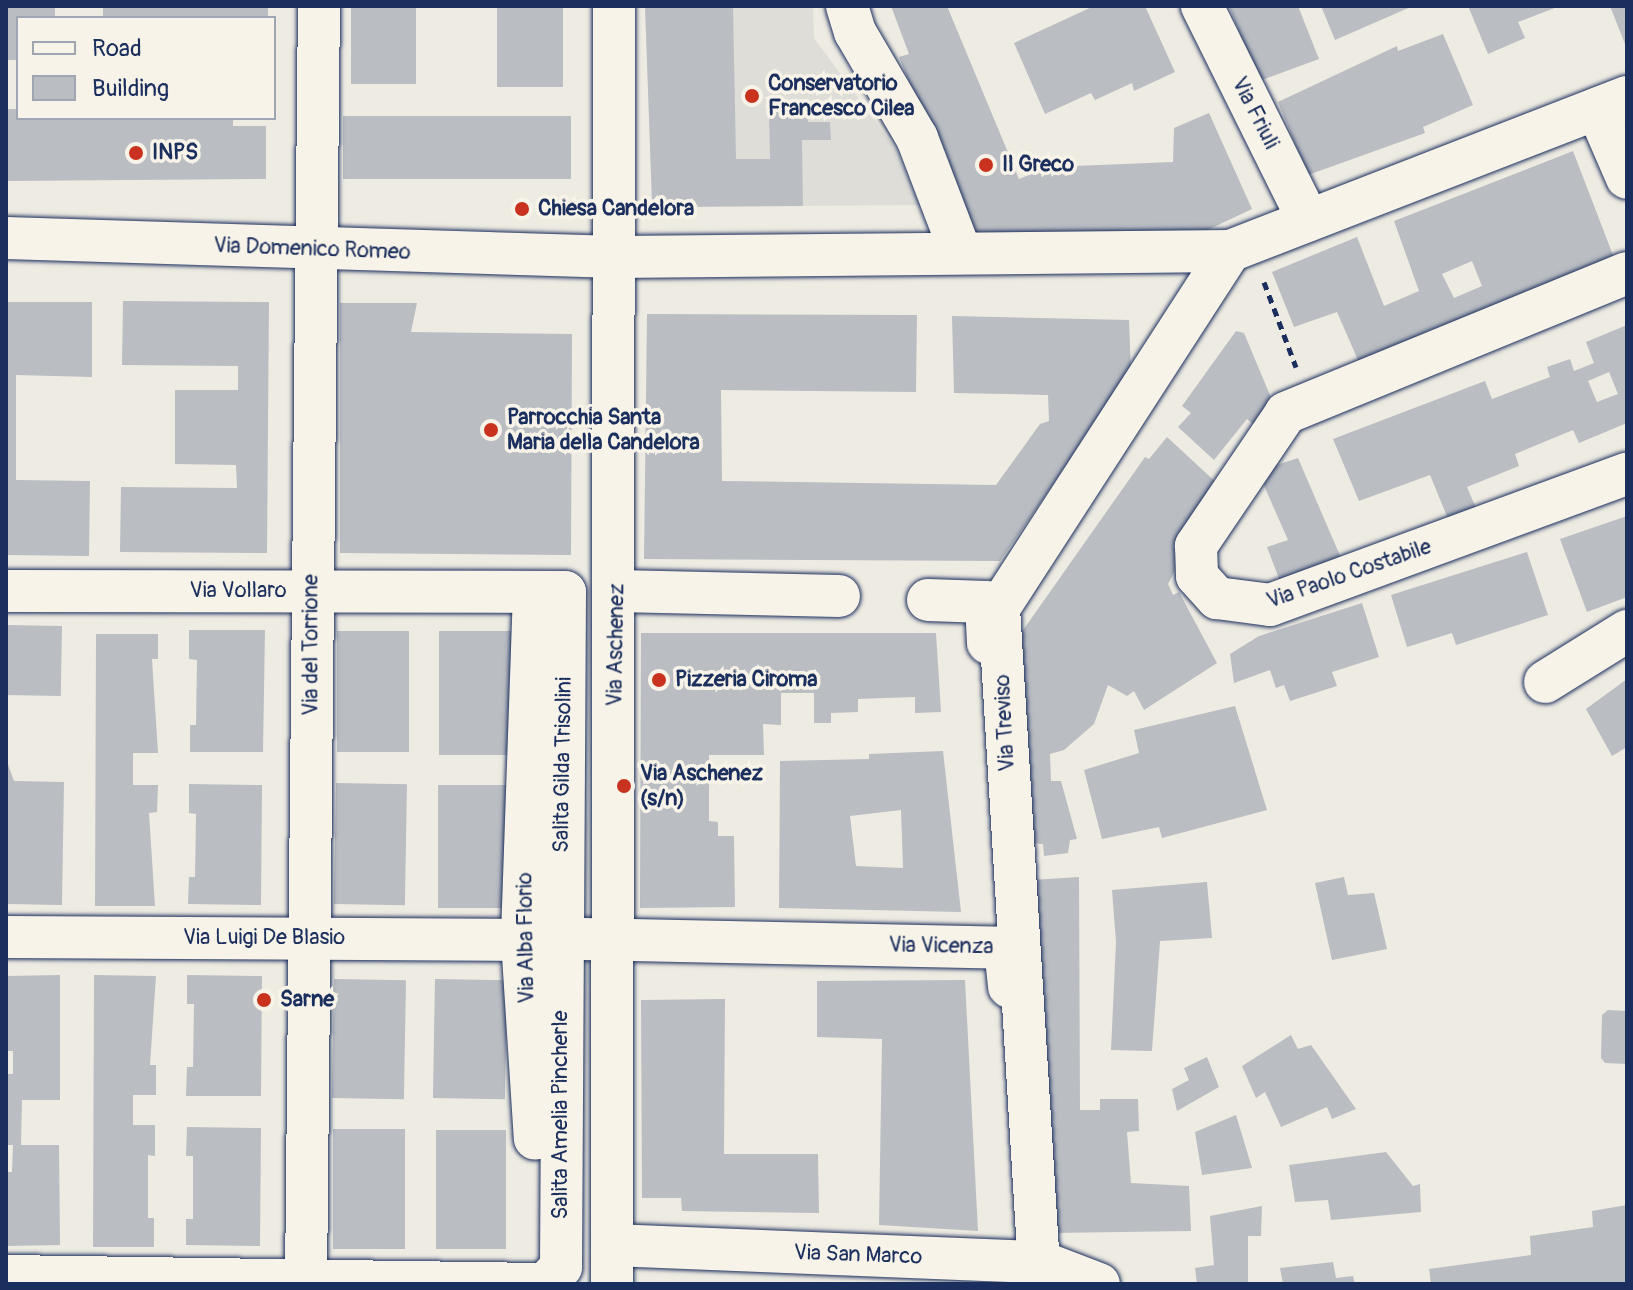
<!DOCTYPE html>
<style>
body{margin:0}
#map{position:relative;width:1633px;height:1290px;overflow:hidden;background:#eeebe2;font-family:Pangolin,sans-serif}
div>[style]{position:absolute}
.built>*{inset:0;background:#deddd8}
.building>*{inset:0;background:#babdc2;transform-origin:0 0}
.path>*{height:5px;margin-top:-2.5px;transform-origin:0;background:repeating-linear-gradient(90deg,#1b2f5e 0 8px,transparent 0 14px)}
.roads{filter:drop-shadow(0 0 2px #1b2f5e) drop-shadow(0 0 2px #1b2f5e)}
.minor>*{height:42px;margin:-21px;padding:0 21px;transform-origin:21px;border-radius:21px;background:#f7f3e8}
.dots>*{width:22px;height:22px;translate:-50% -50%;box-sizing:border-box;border:4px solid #f7f3e8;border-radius:50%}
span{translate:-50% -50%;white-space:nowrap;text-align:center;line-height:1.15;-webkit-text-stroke:7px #f7f3e8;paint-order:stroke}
.poi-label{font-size:22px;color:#1b2f5e;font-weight:700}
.left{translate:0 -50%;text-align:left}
.street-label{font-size:22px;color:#1b2f5e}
.frame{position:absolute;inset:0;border:8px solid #1b2f5e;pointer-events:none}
.legend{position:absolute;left:16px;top:16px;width:260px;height:104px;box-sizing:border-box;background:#f7f3e8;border:2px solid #9fa5b1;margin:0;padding:10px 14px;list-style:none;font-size:24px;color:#1b2f5e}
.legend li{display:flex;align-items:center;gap:16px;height:40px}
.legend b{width:40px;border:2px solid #9fa5b1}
</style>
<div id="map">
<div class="built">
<i style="clip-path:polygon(645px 6px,813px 6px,814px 38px,895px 148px,920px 205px,662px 207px,652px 202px)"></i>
</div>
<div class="building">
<i style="clip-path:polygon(6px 6px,55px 6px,55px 18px,18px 18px,18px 60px,6px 60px)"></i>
<i style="left:103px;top:6px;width:165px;height:12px"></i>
<i style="left:351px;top:6px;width:65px;height:78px"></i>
<i style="left:497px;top:6px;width:66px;height:81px"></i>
<i style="clip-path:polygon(645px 6px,733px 6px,736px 159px,770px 159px,769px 108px,806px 110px,808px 122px,830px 122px,831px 140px,802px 140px,803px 206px,662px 207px,652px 202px)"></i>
<i style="clip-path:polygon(891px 6px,947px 6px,1019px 179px,1049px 167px,1173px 162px,1174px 128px,1209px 113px,1252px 209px,1182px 242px,983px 246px,961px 210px,899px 57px,909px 54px)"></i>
<i style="clip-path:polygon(1094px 6px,1145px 6px,1175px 72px,1134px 91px,1132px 83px,1095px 100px,1091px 93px,1045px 114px,1014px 43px)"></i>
<i style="clip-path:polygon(1229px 6px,1298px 6px,1319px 59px,1259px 81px)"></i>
<i style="clip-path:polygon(1321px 6px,1413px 6px,1335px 40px)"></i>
<i style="clip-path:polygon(1468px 6px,1560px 6px,1518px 22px,1525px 38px,1488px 54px)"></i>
<i style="clip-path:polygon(1610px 6px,1627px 6px,1627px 49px)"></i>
<i style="clip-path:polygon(1443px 34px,1473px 105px,1423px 127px,1425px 133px,1308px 175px,1278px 102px,1397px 46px,1398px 51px)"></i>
<i style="clip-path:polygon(6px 109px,18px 109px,18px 118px,233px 118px,233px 126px,266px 126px,266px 179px,6px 181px)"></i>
<i style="left:343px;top:116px;width:228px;height:63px"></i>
<i style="clip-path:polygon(evenodd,1573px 151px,1616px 263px,1361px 367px,1337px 312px,1294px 327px,1272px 272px,1357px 237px,1384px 306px,1419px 291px,1394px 221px,1573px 151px,1472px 261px,1482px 286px,1454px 298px,1442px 274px,1472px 261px)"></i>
<i style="clip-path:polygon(123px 301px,269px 302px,267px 553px,120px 552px,121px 487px,237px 488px,236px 465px,175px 464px,175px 390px,238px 390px,238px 366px,122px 365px)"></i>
<i style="clip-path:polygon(6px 302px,92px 302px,92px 377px,16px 375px,16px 480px,90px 481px,89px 556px,6px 555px)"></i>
<i style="clip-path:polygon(340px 303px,417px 303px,411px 332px,572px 334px,571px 555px,340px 553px)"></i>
<i style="clip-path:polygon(647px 314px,917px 315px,916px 392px,721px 390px,722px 481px,996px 485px,1040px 424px,1049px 421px,1048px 395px,954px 393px,952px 316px,1129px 320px,1131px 372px,1000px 561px,644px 559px)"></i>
<i style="clip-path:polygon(evenodd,1627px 325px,1627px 423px,1579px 443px,1573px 430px,1515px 454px,1519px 466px,1467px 487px,1479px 515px,1451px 526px,1430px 475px,1359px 501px,1333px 439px,1485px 381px,1492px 399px,1550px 377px,1547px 367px,1570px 359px,1574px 371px,1594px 363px,1586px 342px,1627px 325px,1609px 372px,1618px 394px,1597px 402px,1588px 381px,1609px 372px)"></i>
<i style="clip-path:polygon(1236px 331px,1244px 333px,1277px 412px,1253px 424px,1247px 419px,1214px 460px,1178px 427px,1191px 413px,1182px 406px)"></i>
<i style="clip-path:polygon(1167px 437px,1220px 486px,1168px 584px,1173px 595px,1179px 592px,1217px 663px,1144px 710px,1134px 691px,1127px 696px,1108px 685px,1094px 724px,1064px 750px,1050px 754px,1051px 781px,1061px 781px,1077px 839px,1070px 840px,1068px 853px,1044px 856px,1043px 844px,1028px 843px,1021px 633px,1145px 457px,1149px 459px)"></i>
<i style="clip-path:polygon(1298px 458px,1344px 565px,1283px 589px,1267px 547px,1288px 540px,1262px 481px,1268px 468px)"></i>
<i style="clip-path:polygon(1627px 516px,1627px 597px,1587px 612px,1560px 539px)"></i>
<i style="clip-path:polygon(1527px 552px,1548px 615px,1456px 645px,1452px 633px,1407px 647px,1391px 595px)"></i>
<i style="clip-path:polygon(1362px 603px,1379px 657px,1332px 672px,1337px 686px,1290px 701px,1284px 685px,1276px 688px,1270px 670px,1234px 683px,1230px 654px,1259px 636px)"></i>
<i style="left:6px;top:625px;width:56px;height:70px;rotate:1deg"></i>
<i style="clip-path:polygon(189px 630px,265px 630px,263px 752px,190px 752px,190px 725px,196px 725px,197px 660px,189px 659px)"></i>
<i style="left:337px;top:631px;width:72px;height:121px"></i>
<i style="left:511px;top:631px;width:124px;height:72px;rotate:90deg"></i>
<i style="clip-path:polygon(641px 633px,936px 633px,941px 712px,915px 713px,915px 697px,858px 699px,858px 712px,831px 713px,831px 723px,814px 723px,814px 693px,781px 693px,781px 725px,763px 724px,764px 755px,709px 755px,709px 821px,718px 822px,718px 836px,734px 836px,735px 907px,640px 908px)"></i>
<i style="clip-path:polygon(96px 634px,158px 634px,158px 659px,152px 659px,158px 753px,133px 753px,133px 785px,158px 785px,157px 812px,149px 813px,155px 906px,95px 906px)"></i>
<i style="clip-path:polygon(1627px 679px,1627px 747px,1612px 756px,1586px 709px)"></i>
<i style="clip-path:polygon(1235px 706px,1267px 810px,1162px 838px,1159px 827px,1102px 839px,1084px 770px,1139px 753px,1134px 730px)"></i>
<i style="clip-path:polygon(evenodd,943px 751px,961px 912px,779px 908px,780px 761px,869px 759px,869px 754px,943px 751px,901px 810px,903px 868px,856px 866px,850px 816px,901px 810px)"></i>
<i style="clip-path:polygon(6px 759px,14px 781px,64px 782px,62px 905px,6px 904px)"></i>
<i style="left:336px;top:783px;width:71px;height:121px;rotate:1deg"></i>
<i style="clip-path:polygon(189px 784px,262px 785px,261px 905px,188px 904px,189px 877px,195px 877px,196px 814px,189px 813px)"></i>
<i style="left:438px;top:785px;width:71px;height:123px"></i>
<i style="clip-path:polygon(1079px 877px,1080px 1110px,1100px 1110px,1100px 1099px,1138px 1099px,1139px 1131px,1127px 1132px,1131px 1183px,1189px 1186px,1191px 1231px,1052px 1233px,1032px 880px)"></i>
<i style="clip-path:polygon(1344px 877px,1348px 895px,1374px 893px,1387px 949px,1332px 960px,1315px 883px)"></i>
<i style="clip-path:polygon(1207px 882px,1212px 938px,1160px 941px,1152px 1051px,1111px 1050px,1116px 942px,1112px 890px)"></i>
<i style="clip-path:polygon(60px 975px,60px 1100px,22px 1100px,21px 1145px,59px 1145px,60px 1245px,6px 1246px,6px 1172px,12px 1172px,13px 1145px,6px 1145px,6px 1074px,13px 1074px,13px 1051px,6px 1051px,6px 976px)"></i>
<i style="clip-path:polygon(94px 975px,156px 976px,150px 1065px,156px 1065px,156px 1095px,133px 1095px,133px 1125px,155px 1125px,155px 1156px,148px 1155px,148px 1218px,154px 1218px,154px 1247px,93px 1247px)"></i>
<i style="clip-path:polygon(187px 975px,262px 976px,261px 1096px,186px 1096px,187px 1067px,193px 1067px,194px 1004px,187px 1004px)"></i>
<i style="left:334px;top:979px;width:72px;height:119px;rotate:1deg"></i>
<i style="left:435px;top:979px;width:72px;height:119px;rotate:1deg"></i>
<i style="clip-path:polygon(965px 980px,978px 1231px,879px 1225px,882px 1039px,817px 1037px,817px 981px)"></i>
<i style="clip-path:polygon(725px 999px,724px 1154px,818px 1154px,819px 1213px,682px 1211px,681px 1198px,642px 1198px,641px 1000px)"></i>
<i style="clip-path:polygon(1608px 1010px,1627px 1011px,1627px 1064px,1605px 1063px,1601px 1058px,1602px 1015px)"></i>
<i style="clip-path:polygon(1291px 1035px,1298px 1049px,1311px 1045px,1356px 1109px,1332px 1119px,1327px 1107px,1281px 1127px,1265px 1092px,1256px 1098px,1242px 1066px)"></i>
<i style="clip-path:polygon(1207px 1057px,1219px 1087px,1177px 1111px,1172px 1089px,1189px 1080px,1184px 1068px)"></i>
<i style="clip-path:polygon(1236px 1115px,1252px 1168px,1202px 1175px,1195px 1132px)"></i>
<i style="clip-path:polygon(187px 1127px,261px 1128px,260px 1246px,186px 1245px,186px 1219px,193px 1219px,193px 1156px,186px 1156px)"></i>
<i style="left:333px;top:1129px;width:72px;height:120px"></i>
<i style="left:436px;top:1130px;width:70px;height:119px"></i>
<i style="clip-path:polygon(1386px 1152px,1413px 1186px,1420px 1184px,1421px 1212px,1331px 1220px,1328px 1200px,1295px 1202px,1289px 1165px)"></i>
<i style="clip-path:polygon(1627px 1205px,1627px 1284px,1431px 1284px,1429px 1269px,1531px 1255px,1530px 1236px,1593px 1227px,1592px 1211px)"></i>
<i style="clip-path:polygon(1262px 1206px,1261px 1236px,1248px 1236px,1248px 1284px,1197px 1284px,1195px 1268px,1214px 1265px,1210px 1216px)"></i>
<i style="clip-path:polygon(1333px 1262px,1336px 1278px,1353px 1276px,1355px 1284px,1283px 1284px,1280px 1268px)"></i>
</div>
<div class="path">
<i style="left:1264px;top:282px;width:91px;rotate:69.4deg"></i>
</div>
<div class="roads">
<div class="minor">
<i style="left:847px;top:6px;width:27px;rotate:73deg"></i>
<i style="left:855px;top:32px;width:123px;rotate:59.7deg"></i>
<i style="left:917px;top:138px;width:123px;rotate:69.1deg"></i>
<i style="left:1202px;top:6px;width:239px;rotate:63.6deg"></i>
<i style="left:1597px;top:109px;width:75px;rotate:66.5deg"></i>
<i style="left:6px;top:238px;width:611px;rotate:1.78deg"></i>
<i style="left:617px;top:257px;width:613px;rotate:-0.56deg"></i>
<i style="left:1230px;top:251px;width:426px;rotate:-21.2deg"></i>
<i style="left:1627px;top:273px;width:369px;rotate:157.7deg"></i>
<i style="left:1286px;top:413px;width:161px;rotate:124.1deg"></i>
<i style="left:1196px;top:546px;width:30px;rotate:88deg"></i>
<i style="left:1197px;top:576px;width:30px;rotate:48deg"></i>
<i style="left:1217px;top:598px;width:53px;rotate:7.5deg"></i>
<i style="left:1270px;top:605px;width:380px;rotate:-20.2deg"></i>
<i style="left:6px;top:591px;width:559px;rotate:0.1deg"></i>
<i style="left:565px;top:592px;width:675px;rotate:90.34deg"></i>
<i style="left:561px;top:1267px;width:23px;rotate:133deg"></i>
<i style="left:617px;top:591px;width:222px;rotate:1.3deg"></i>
<i style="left:534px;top:592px;width:348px;rotate:92deg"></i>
<i style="left:522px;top:940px;width:199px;rotate:86.3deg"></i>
<i style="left:928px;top:600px;width:58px;rotate:2deg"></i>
<i style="left:986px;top:602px;width:41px;rotate:87.2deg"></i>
<i style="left:1545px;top:682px;width:97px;rotate:-31.9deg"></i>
<i style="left:6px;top:937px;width:516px;rotate:0.33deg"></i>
<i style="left:583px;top:939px;width:422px;rotate:1.2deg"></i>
<i style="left:1005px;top:948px;width:39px;rotate:84deg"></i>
<i style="left:612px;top:1245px;width:429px;rotate:2.3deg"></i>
<i style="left:1041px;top:1262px;width:62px;rotate:20.8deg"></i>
<i style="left:6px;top:1276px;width:534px;rotate:0.86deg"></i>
<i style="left:306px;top:1284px;width:1278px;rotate:-89.42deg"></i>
<i style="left:612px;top:1284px;width:1278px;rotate:-89.91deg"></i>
<i style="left:1040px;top:1284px;width:677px;rotate:-93.47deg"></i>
<i style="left:999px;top:608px;width:425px;rotate:-57.1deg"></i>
</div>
</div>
<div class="dots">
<i style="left:752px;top:96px;background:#c8321e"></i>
<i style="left:136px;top:153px;background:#c8321e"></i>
<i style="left:986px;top:165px;background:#c8321e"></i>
<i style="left:522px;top:209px;background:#c8321e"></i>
<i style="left:491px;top:430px;background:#c8321e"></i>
<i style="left:659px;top:680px;background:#c8321e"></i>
<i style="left:624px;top:786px;background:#c8321e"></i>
<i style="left:264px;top:1000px;background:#c8321e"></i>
</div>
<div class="poi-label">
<span class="left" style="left:768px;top:96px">Conservatorio<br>Francesco Cilea</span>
<span class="left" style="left:152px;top:153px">INPS</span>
<span class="left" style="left:1002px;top:165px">Il Greco</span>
<span class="left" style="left:538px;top:209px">Chiesa Candelora</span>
<span class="left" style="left:507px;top:430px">Parrocchia Santa<br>Maria della Candelora</span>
<span class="left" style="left:675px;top:680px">Pizzeria Ciroma</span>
<span class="left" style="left:640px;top:786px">Via Aschenez<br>(s/n)</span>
<span class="left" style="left:280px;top:1000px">Sarne</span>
</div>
<div class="street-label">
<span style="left:1255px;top:113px;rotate:63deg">Via Friuli</span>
<span style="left:312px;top:249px;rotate:2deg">Via Domenico Romeo</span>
<span style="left:1349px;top:574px;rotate:-19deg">Via Paolo Costabile</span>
<span style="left:238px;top:591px">Via Vollaro</span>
<span style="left:311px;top:645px;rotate:-90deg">Via del Torrione</span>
<span style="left:616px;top:645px;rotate:-89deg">Via Aschenez</span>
<span style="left:1005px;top:723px;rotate:-93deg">Via Treviso</span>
<span style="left:563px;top:765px;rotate:-89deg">Salita Gilda Trisolini</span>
<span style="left:264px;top:938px">Via Luigi De Blasio</span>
<span style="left:526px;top:938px;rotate:-91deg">Via Alba Florio</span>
<span style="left:941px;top:946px;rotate:1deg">Via Vicenza</span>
<span style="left:561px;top:1115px;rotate:-90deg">Salita Amelia Pincherle</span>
<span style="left:858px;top:1255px;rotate:2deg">Via San Marco</span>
</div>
<div class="frame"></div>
<ul class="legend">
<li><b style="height:10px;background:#f7f3e8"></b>Road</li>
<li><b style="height:22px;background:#babdc2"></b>Building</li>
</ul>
</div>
